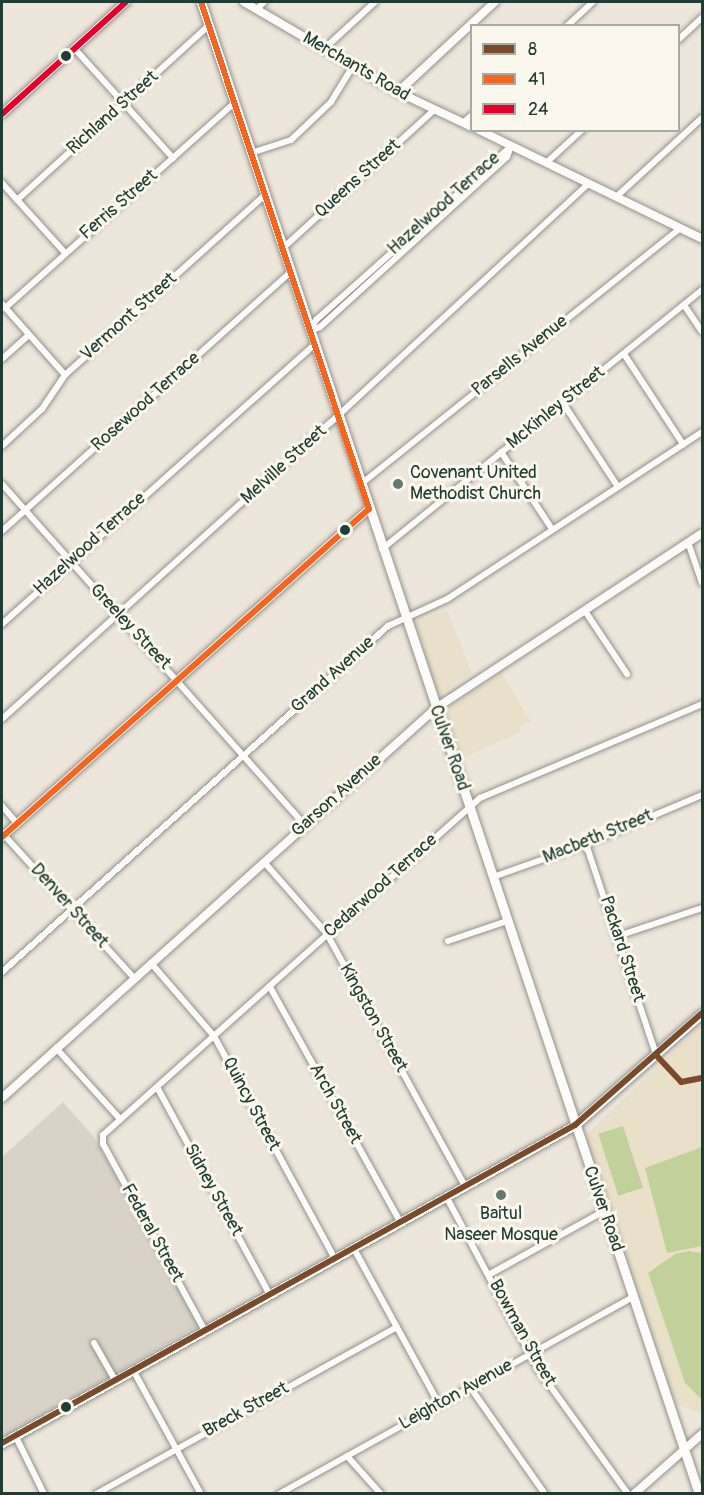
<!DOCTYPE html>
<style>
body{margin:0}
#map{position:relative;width:704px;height:1495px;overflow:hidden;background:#ede6da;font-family:Pangolin,sans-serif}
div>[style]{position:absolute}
.built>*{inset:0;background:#eadfc8}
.industrial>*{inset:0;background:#d9d3c7}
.green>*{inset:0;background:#c2d19c;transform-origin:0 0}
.roads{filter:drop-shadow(0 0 2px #92938b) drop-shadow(0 0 2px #92938b)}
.minor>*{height:6px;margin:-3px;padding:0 3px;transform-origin:3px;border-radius:3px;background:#fcfbf9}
.tertiary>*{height:8px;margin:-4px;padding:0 4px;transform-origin:4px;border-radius:4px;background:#fcfbf9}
.secondary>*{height:8px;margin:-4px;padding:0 4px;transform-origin:4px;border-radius:4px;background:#fcfbf9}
.primary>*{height:9px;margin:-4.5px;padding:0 4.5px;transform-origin:4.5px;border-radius:4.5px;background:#fcfbf9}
.bus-1>*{height:6px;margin:-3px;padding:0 3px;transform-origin:3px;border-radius:3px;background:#7a4b2a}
.bus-2>*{height:6px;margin:-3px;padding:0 3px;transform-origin:3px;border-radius:3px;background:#f26522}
.bus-3>*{height:6px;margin:-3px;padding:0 3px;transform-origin:3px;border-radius:3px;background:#e4002b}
.dots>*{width:16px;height:16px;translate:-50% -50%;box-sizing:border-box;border:3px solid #fbf7ec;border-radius:50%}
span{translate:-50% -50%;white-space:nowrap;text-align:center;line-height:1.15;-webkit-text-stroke:6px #fbf7ec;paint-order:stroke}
.street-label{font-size:18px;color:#1f3d34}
.poi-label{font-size:18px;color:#1f3d34}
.left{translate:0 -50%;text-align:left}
.frame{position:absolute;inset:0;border:3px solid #1f3d34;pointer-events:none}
.legend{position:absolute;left:470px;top:24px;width:210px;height:108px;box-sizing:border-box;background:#fbf7ec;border:2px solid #a3ada2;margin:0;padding:8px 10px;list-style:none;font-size:18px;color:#1f3d34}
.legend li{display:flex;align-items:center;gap:12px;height:30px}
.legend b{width:30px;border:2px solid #a3ada2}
</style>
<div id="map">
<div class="built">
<i style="clip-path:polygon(447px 610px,472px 673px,439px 695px,415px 622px)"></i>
<i style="clip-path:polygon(501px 672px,531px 722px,519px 727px,521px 732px,460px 759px,445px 710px)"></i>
<i style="clip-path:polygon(702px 1024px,702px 1414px,677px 1404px,670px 1388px,586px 1135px)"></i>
</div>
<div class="industrial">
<i style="clip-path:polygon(63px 1102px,94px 1137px,198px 1326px,2px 1438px,2px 1157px)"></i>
</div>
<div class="green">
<i style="left:623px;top:1126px;width:65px;height:26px;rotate:72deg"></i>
<i style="clip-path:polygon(702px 1147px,702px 1246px,667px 1253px,645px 1168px)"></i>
<i style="clip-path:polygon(689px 1251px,702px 1253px,702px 1400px,685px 1383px,648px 1273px,675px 1254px)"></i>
</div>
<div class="roads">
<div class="minor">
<i style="left:257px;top:9px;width:10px;rotate:-45deg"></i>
<i style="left:567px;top:26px;width:35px;rotate:-43deg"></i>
<i style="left:678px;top:40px;width:33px;rotate:-43deg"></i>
<i style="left:74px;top:48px;width:148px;rotate:48deg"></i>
<i style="left:324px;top:49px;width:69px;rotate:-42.7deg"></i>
<i style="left:463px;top:123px;width:12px;rotate:-42deg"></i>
<i style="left:251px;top:153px;width:42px;rotate:-18deg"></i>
<i style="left:291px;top:140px;width:55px;rotate:-43.5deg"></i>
<i style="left:331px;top:102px;width:42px;rotate:-58.6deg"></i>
<i style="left:546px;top:163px;width:49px;rotate:-42.5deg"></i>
<i style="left:2px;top:183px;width:94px;rotate:48deg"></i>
<i style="left:616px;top:197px;width:117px;rotate:-42.6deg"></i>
<i style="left:17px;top:200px;width:260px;rotate:-42.3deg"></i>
<i style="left:283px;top:248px;width:205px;rotate:-42.4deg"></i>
<i style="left:2px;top:304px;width:95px;rotate:48.4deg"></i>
<i style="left:684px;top:305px;width:32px;rotate:56deg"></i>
<i style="left:5px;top:308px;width:307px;rotate:-41.8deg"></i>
<i style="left:310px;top:330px;width:12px;rotate:-59deg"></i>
<i style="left:316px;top:320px;width:261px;rotate:-41.7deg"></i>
<i style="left:310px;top:331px;width:11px;rotate:-22deg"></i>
<i style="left:320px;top:327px;width:253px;rotate:-42.3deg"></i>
<i style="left:507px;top:157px;width:12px;rotate:-70deg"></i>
<i style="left:624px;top:354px;width:108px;rotate:56.8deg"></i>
<i style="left:2px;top:359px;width:36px;rotate:-42deg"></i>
<i style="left:563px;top:403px;width:100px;rotate:56.8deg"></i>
<i style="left:2px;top:446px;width:54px;rotate:-42.8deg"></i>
<i style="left:42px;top:409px;width:41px;rotate:-55.9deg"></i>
<i style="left:65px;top:375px;width:269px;rotate:-42deg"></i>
<i style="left:501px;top:452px;width:92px;rotate:56.5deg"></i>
<i style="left:2px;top:484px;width:456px;rotate:48.4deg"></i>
<i style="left:361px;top:484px;width:409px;rotate:-38.7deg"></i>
<i style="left:2px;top:531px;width:388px;rotate:-41.9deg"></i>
<i style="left:688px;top:542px;width:43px;rotate:71.1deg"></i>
<i style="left:382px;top:549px;width:412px;rotate:-39deg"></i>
<i style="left:585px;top:611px;width:76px;rotate:56.3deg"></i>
<i style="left:2px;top:624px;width:419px;rotate:-41.8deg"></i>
<i style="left:2px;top:719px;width:442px;rotate:-42.1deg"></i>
<i style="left:330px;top:423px;width:353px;rotate:-42.8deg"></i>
<i style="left:2px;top:806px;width:23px;rotate:49deg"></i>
<i style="left:4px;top:835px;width:193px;rotate:47.7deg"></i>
<i style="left:586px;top:844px;width:222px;rotate:71.6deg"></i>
<i style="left:264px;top:862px;width:96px;rotate:48.8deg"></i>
<i style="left:327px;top:934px;width:287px;rotate:61.3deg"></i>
<i style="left:493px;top:877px;width:99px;rotate:-19.5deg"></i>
<i style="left:586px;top:844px;width:126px;rotate:-22.9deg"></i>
<i style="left:618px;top:936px;width:89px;rotate:-18.4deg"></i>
<i style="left:448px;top:941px;width:62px;rotate:-18.7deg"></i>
<i style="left:151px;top:963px;width:96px;rotate:49.2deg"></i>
<i style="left:214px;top:1036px;width:251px;rotate:61.5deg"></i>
<i style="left:2px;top:972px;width:518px;rotate:-41.87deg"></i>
<i style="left:388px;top:626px;width:65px;rotate:-24.6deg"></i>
<i style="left:447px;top:599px;width:305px;rotate:-33.2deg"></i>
<i style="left:270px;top:987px;width:269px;rotate:61deg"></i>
<i style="left:56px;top:1048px;width:96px;rotate:48deg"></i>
<i style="left:157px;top:1087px;width:234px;rotate:61.5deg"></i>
<i style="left:446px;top:1196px;width:196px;rotate:62deg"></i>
<i style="left:538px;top:1369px;width:154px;rotate:54.2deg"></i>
<i style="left:353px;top:1247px;width:179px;rotate:61.3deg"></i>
<i style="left:490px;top:1274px;width:130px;rotate:-28.9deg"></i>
<i style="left:204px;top:1329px;width:211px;rotate:-118.6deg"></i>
<i style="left:103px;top:1144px;width:9px;rotate:-90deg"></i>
<i style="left:103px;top:1135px;width:506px;rotate:-41.79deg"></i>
<i style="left:480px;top:798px;width:241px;rotate:-22.9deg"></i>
<i style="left:94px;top:1343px;width:43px;rotate:60.4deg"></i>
<i style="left:133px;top:1370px;width:141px;rotate:61.3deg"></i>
<i style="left:470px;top:1387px;width:131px;rotate:55deg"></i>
<i style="left:15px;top:1435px;width:66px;rotate:63.8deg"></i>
<i style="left:347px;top:1456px;width:51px;rotate:48.2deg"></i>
<i style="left:96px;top:1494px;width:344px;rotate:-29deg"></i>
<i style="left:279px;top:1494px;width:405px;rotate:-29.1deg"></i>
</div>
<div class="tertiary">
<i style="left:244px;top:2px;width:178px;rotate:30.3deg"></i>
<i style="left:398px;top:92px;width:82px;rotate:25.3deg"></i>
<i style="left:398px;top:92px;width:132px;rotate:-42.9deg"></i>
<i style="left:2px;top:114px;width:167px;rotate:-42.1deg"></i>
<i style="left:479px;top:130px;width:248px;rotate:26deg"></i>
<i style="left:2px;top:837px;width:492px;rotate:-41.8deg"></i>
<i style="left:2px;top:1098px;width:583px;rotate:-41.94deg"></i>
<i style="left:436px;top:708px;width:318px;rotate:-33.3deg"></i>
</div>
<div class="secondary">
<i style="left:634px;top:1494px;width:91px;rotate:-41.4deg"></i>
</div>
<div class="primary">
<i style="left:201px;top:2px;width:1573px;rotate:71.54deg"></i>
<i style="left:2px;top:1443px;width:655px;rotate:-29.03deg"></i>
<i style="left:575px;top:1125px;width:169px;rotate:-41.4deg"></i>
</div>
</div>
<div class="bus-1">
<i style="left:656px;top:1055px;width:37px;rotate:47deg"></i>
<i style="left:681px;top:1082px;width:21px;rotate:-11deg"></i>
<i style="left:2px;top:1443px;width:655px;rotate:-29.03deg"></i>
<i style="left:575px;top:1125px;width:169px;rotate:-41.4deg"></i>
</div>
<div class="bus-2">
<i style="left:201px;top:2px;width:534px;rotate:71.67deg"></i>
<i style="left:2px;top:837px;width:492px;rotate:-41.8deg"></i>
</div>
<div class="bus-3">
<i style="left:2px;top:114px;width:167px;rotate:-42.1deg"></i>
</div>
<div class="dots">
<i style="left:66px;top:56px;background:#1f3d34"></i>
<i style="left:398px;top:484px;background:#67786e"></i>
<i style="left:345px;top:530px;background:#1f3d34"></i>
<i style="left:501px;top:1195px;background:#67786e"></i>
<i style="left:66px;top:1407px;background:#1f3d34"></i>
</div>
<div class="street-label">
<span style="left:356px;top:67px;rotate:30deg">Merchants Road</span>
<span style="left:113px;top:113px;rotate:-42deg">Richland Street</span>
<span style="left:358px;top:179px;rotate:-42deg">Queens Street</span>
<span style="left:444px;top:204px;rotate:-42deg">Hazelwood Terrace</span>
<span style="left:119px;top:205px;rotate:-41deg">Ferris Street</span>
<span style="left:129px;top:317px;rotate:-42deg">Vermont Street</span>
<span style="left:520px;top:356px;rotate:-39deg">Parsells Avenue</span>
<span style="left:146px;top:402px;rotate:-42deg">Rosewood Terrace</span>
<span style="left:556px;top:408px;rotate:-39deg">McKinley Street</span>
<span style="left:284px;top:465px;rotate:-42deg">Melville Street</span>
<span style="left:90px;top:544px;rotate:-42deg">Hazelwood Terrace</span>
<span style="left:130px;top:627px;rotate:47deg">Greeley Street</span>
<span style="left:333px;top:675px;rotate:-42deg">Grand Avenue</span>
<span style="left:449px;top:748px;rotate:71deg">Culver Road</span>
<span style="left:337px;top:796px;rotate:-42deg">Garson Avenue</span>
<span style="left:598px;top:837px;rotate:-22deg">Macbeth Street</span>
<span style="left:381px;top:886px;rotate:-42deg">Cedarwood Terrace</span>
<span style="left:69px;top:906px;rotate:48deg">Denver Street</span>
<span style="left:622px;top:949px;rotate:72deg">Packard Street</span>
<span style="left:373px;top:1018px;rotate:61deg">Kingston Street</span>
<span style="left:251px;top:1104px;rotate:62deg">Quincy Street</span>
<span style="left:335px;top:1104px;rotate:61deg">Arch Street</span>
<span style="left:213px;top:1190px;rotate:61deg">Sidney Street</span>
<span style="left:603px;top:1209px;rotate:71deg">Culver Road</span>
<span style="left:152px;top:1233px;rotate:61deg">Federal Street</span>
<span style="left:522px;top:1333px;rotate:61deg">Bowman Street</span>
<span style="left:456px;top:1395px;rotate:-29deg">Leighton Avenue</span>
<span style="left:246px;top:1410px;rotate:-29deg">Breck Street</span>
</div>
<div class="poi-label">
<span class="left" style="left:410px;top:484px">Covenant United<br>Methodist Church</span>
<span style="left:501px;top:1225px">Baitul<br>Naseer Mosque</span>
</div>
<div class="frame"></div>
<ul class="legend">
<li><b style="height:8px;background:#7a4b2a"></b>8</li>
<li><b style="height:8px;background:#f26522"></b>41</li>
<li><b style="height:8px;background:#e4002b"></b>24</li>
</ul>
</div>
